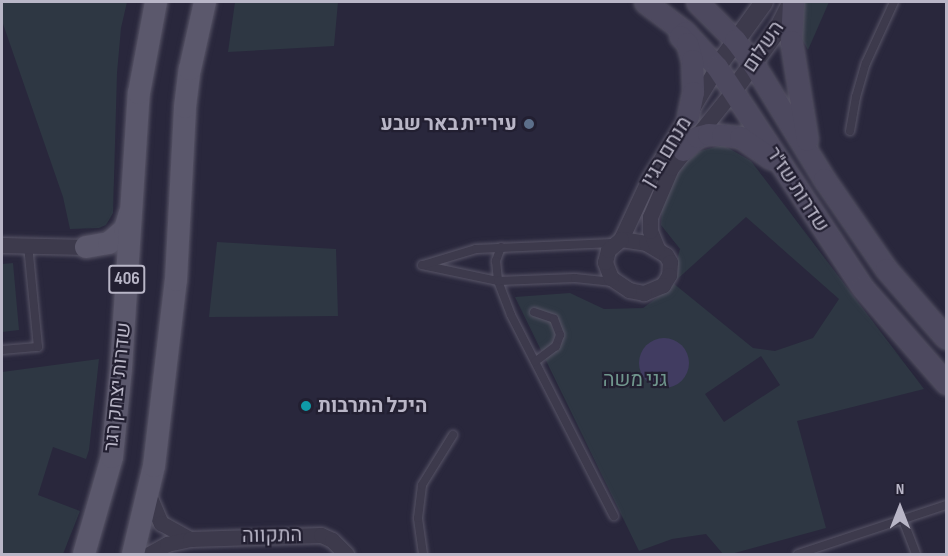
<!DOCTYPE html>
<meta charset="utf-8">
<style>
body{margin:0}
#map{position:relative;width:948px;height:556px;overflow:hidden;background:#29273c;font-family:"Sofia Sans Condensed",Heebo,sans-serif}
div>[style]{position:absolute}
.green>*{inset:0;background:#2e3743}
.water>*{inset:0;background:#413c61}
.round{border-radius:50%}
.roads{filter:drop-shadow(0 0 2px #585567) drop-shadow(0 0 2px #585567)}
.service>*{height:8px;margin:-4px;padding:0 4px;transform-origin:4px;border-radius:4px;background:#3d3a4c}
.minor>*{height:15px;margin:-7.5px;padding:0 7.5px;transform-origin:7.5px;border-radius:7.5px;background:#3d3a4c}
.tertiary>*{height:18px;margin:-9px;padding:0 9px;transform-origin:9px;border-radius:9px;background:#3d3a4c}
.secondary>*{height:21px;margin:-10.5px;padding:0 10.5px;transform-origin:10.5px;border-radius:10.5px;background:#4d495f}
.primary>*{height:22px;margin:-11px;padding:0 11px;transform-origin:11px;border-radius:11px;background:#5b586c}
.dots>*{width:16px;height:16px;translate:-50% -50%;box-sizing:border-box;border:3px solid #221f31;border-radius:50%}
span{translate:-50% -50%;white-space:nowrap;text-align:center;line-height:1.15;-webkit-text-stroke:4.5px #221f31;paint-order:stroke}
.shield-label span{padding:2px 4px;background:#221f31;border:2px solid;border-radius:4px;-webkit-text-stroke-width:0}
.shield-label{font-size:18px;color:#b9b6c7;font-weight:700}
.street-label{font-size:20px;color:#b9b6c7}
.poi-label{font-size:20px;color:#b9b6c7;font-weight:700}
.right{translate:-100% -50%;text-align:right}
.left{translate:0 -50%;text-align:left}
.park-label{font-size:20px;color:#70968d}
.frame{position:absolute;inset:0;border:3px solid #b9b6c7;pointer-events:none}
.north{position:absolute;left:870px;top:478px;width:60px;height:60px;-webkit-text-stroke:4px #221f31;paint-order:stroke;rotate:0deg;font-size:16px;font-weight:700;line-height:24px;text-align:center;color:#b9b6c7}
.north::after{content:'';display:block;margin:auto;width:21px;height:27px;background:#b9b6c7;clip-path:polygon(50% 0,100% 100%,50% 72%,0 100%)}
</style>
<div id="map">
<div class="green">
<i style="clip-path:polygon(2px 2px,127px 2px,121px 28px,117px 73px,113px 213px,106px 225px,99px 228px,70px 229px,63px 197px,2px 21px)"></i>
<i style="clip-path:polygon(235px 2px,338px 2px,334px 46px,228px 52px)"></i>
<i style="clip-path:polygon(803px 2px,829px 2px,808px 50px,797px 30px)"></i>
<i style="clip-path:polygon(evenodd,723px 145px,751px 161px,924px 389px,797px 421px,826px 528px,731px 554px,723px 554px,706px 534px,672px 539px,639px 551px,515px 297px,570px 293px,604px 309px,643px 308px,670px 288px,680px 249px,661px 225px,662px 204px,679px 168px,700px 151px,723px 145px,746px 217px,839px 299px,813px 338px,775px 351px,753px 348px,673px 283px,746px 217px,723px 145px,761px 356px,780px 385px,724px 422px,705px 394px,761px 356px)"></i>
<i style="clip-path:polygon(217px 242px,336px 249px,338px 316px,209px 317px)"></i>
<i style="clip-path:polygon(13px 263px,19px 330px,2px 332px,2px 264px)"></i>
<i style="clip-path:polygon(99px 359px,89px 450px,86px 459px,53px 447px,38px 495px,80px 511px,63px 554px,2px 554px,2px 372px)"></i>
</div>
<div class="water">
<i class="round" style="left:639px;top:338px;width:50px;height:50px"></i>
</div>
<div class="roads">
<div class="service">
<i style="left:850px;top:131px;width:35px;rotate:-80deg"></i>
<i style="left:856px;top:97px;width:35px;rotate:-74deg"></i>
<i style="left:866px;top:63px;width:67px;rotate:-65.3deg"></i>
<i style="left:501px;top:247px;width:15px;rotate:110deg"></i>
<i style="left:496px;top:261px;width:20px;rotate:84deg"></i>
<i style="left:498px;top:281px;width:36px;rotate:69deg"></i>
<i style="left:511px;top:315px;width:226px;rotate:62.9deg"></i>
<i style="left:422px;top:265px;width:78px;rotate:11.9deg"></i>
<i style="left:498px;top:281px;width:77px;rotate:-2.2deg"></i>
<i style="left:575px;top:278px;width:38px;rotate:6deg"></i>
<i style="left:423px;top:265px;width:55px;rotate:-16.8deg"></i>
<i style="left:476px;top:249px;width:137px;rotate:-2.5deg"></i>
<i style="left:534px;top:312px;width:21px;rotate:19deg"></i>
<i style="left:554px;top:319px;width:17px;rotate:69deg"></i>
<i style="left:560px;top:335px;width:12px;rotate:110deg"></i>
<i style="left:556px;top:346px;width:26px;rotate:143deg"></i>
<i style="left:2px;top:350px;width:36px;rotate:-5deg"></i>
<i style="left:38px;top:347px;width:102px;rotate:-95.6deg"></i>
<i style="left:903px;top:520px;width:36px;rotate:69deg"></i>
<i style="left:423px;top:554px;width:36px;rotate:-98deg"></i>
<i style="left:418px;top:518px;width:33px;rotate:-83deg"></i>
<i style="left:422px;top:485px;width:59px;rotate:-58.2deg"></i>
<i style="left:798px;top:554px;width:156px;rotate:-18.3deg"></i>
</div>
<div class="minor">
<i style="left:621px;top:239px;width:66px;rotate:-65deg"></i>
<i style="left:649px;top:179px;width:131px;rotate:-58.7deg"></i>
<i style="left:621px;top:239px;width:25px;rotate:9deg"></i>
<i style="left:646px;top:243px;width:23px;rotate:31deg"></i>
<i style="left:666px;top:255px;width:8px;rotate:60deg"></i>
<i style="left:670px;top:262px;width:13px;rotate:94deg"></i>
<i style="left:669px;top:275px;width:12px;rotate:121deg"></i>
<i style="left:663px;top:285px;width:21px;rotate:157deg"></i>
<i style="left:644px;top:293px;width:15px;rotate:-169deg"></i>
<i style="left:629px;top:290px;width:22px;rotate:-146deg"></i>
<i style="left:611px;top:278px;width:17px;rotate:-111deg"></i>
<i style="left:605px;top:262px;width:12px;rotate:-76deg"></i>
<i style="left:608px;top:250px;width:17px;rotate:-40deg"></i>
<i style="left:2px;top:245px;width:84px;rotate:1.4deg"></i>
<i style="left:657px;top:248px;width:18px;rotate:-112deg"></i>
<i style="left:650px;top:231px;width:14px;rotate:-90deg"></i>
<i style="left:650px;top:217px;width:53px;rotate:-66.8deg"></i>
<i style="left:671px;top:168px;width:99px;rotate:-51.2deg"></i>
<i style="left:148px;top:493px;width:33px;rotate:67deg"></i>
<i style="left:161px;top:523px;width:33px;rotate:29deg"></i>
<i style="left:149px;top:554px;width:21px;rotate:-29deg"></i>
<i style="left:167px;top:544px;width:24px;rotate:-12deg"></i>
<i style="left:190px;top:539px;width:131px;rotate:-1.7deg"></i>
<i style="left:321px;top:535px;width:12px;rotate:24deg"></i>
<i style="left:332px;top:540px;width:20px;rotate:45deg"></i>
</div>
<div class="tertiary">
<i style="left:717px;top:67px;width:80px;rotate:-54.1deg"></i>
<i style="left:733px;top:91px;width:77px;rotate:-54deg"></i>
<i style="left:778px;top:29px;width:29px;rotate:-63deg"></i>
</div>
<div class="secondary">
<i style="left:645px;top:2px;width:50px;rotate:36.9deg"></i>
<i style="left:685px;top:32px;width:47px;rotate:47.6deg"></i>
<i style="left:717px;top:67px;width:263px;rotate:56.6deg"></i>
<i style="left:862px;top:287px;width:128px;rotate:48.8deg"></i>
<i style="left:697px;top:2px;width:54px;rotate:45deg"></i>
<i style="left:735px;top:40px;width:31px;rotate:53deg"></i>
<i style="left:754px;top:65px;width:134px;rotate:58.4deg"></i>
<i style="left:824px;top:179px;width:109px;rotate:55.4deg"></i>
<i style="left:886px;top:269px;width:91px;rotate:49deg"></i>
<i style="left:793px;top:2px;width:39px;rotate:93deg"></i>
<i style="left:791px;top:41px;width:100px;rotate:80.8deg"></i>
<i style="left:680px;top:36px;width:10px;rotate:45deg"></i>
<i style="left:687px;top:43px;width:18px;rotate:74deg"></i>
<i style="left:692px;top:60px;width:32px;rotate:88deg"></i>
<i style="left:693px;top:92px;width:25px;rotate:102deg"></i>
<i style="left:683px;top:150px;width:19px;rotate:-43deg"></i>
<i style="left:697px;top:137px;width:11px;rotate:-15deg"></i>
<i style="left:708px;top:134px;width:14px;rotate:4deg"></i>
<i style="left:722px;top:135px;width:18px;rotate:6deg"></i>
<i style="left:740px;top:137px;width:37px;rotate:35deg"></i>
</div>
<div class="primary">
<i style="left:86px;top:247px;width:23px;rotate:-10deg"></i>
<i style="left:109px;top:243px;width:21px;rotate:-41deg"></i>
<i style="left:125px;top:229px;width:17px;rotate:-73deg"></i>
<i style="left:84px;top:554px;width:101px;rotate:-73.9deg"></i>
<i style="left:112px;top:457px;width:89px;rotate:-84.2deg"></i>
<i style="left:121px;top:368px;width:276px;rotate:-86.3deg"></i>
<i style="left:139px;top:93px;width:93px;rotate:-79.4deg"></i>
<i style="left:133px;top:554px;width:90px;rotate:-76.6deg"></i>
<i style="left:154px;top:466px;width:187px;rotate:-83.3deg"></i>
<i style="left:176px;top:280px;width:173px;rotate:-87deg"></i>
<i style="left:185px;top:107px;width:38px;rotate:-83deg"></i>
<i style="left:190px;top:69px;width:69px;rotate:-77.4deg"></i>
</div>
</div>
<div class="dots">
<i style="left:529px;top:124px;background:#5c6f8a"></i>
<i style="left:306px;top:406px;background:#0f9aa8"></i>
</div>
<div class="shield-label">
<span style="left:127px;top:279px">406</span>
</div>
<div class="street-label">
<span style="left:764px;top:47px;rotate:-56deg">השלום</span>
<span style="left:667px;top:152px;rotate:-59deg">מנחם בגין</span>
<span style="left:797px;top:190px;rotate:57deg">שדרות שז"ר</span>
<span style="left:118px;top:387px;rotate:-84deg">שדרות יצחק רגר</span>
<span style="left:272px;top:536px;rotate:-1deg">התקווה</span>
</div>
<div class="poi-label">
<span class="right" style="left:517px;top:124px">עיריית באר שבע</span>
<span class="left" style="left:318px;top:406px">היכל התרבות</span>
</div>
<div class="park-label">
<span style="left:635px;top:380px">גני משה</span>
</div>
<div class="frame"></div>
<div class="north">N</div>
</div>
